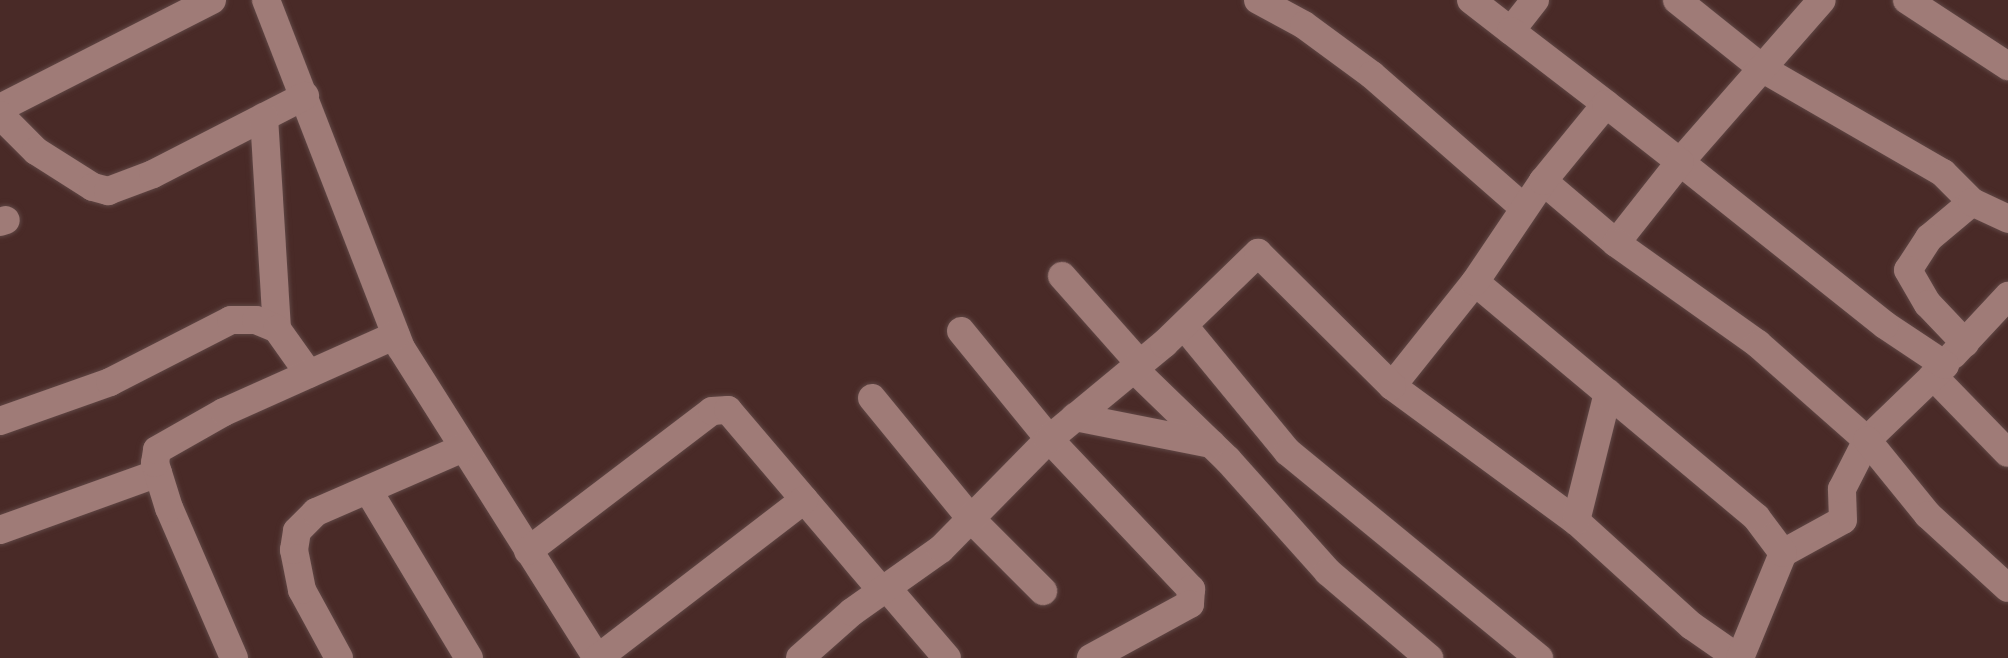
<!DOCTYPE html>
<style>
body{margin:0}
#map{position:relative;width:2008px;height:658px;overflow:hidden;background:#492a27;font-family:"IBM Plex Sans",sans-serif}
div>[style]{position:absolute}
.roads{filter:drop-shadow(0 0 2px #604745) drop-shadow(0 0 2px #604745)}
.minor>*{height:28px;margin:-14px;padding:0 14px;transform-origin:14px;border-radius:14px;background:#9f7b77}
span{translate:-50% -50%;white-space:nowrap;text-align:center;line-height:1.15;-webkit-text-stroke:5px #251716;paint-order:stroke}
</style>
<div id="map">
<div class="roads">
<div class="minor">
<i style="left:266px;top:0;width:373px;rotate:68.8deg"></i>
<i style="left:401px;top:348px;width:367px;rotate:57.7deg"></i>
<i style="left:1258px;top:0;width:52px;rotate:28.5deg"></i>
<i style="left:1304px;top:25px;width:84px;rotate:36.3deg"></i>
<i style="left:1372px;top:75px;width:202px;rotate:41.2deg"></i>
<i style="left:1471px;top:0;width:51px;rotate:37.8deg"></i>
<i style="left:1535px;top:0;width:39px;rotate:128deg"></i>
<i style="left:1511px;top:31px;width:120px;rotate:37.5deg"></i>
<i style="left:1677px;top:0;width:110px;rotate:38.7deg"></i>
<i style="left:1763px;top:69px;width:208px;rotate:30deg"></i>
<i style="left:1943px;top:173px;width:41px;rotate:45deg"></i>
<i style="left:1972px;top:202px;width:56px;rotate:140.1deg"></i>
<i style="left:1929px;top:238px;width:38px;rotate:123deg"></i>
<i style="left:1908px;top:270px;width:39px;rotate:60deg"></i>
<i style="left:1928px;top:304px;width:54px;rotate:46.5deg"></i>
<i style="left:1907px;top:0;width:121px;rotate:33.2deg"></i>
<i style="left:0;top:108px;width:238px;rotate:-27deg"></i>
<i style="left:0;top:115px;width:51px;rotate:45deg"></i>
<i style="left:36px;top:151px;width:67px;rotate:32.3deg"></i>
<i style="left:93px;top:187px;width:16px;rotate:15deg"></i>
<i style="left:108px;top:191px;width:48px;rotate:-20.7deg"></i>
<i style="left:153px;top:174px;width:171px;rotate:-27.2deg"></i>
<i style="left:264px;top:117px;width:212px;rotate:86.5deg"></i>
<i style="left:1543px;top:181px;width:96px;rotate:40.3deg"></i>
<i style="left:1972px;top:202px;width:40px;rotate:25deg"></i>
<i style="left:0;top:222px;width:6px;rotate:-18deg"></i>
<i style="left:1062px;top:276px;width:118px;rotate:48.4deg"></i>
<i style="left:1475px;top:282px;width:133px;rotate:128.6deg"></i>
<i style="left:1392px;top:386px;width:228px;rotate:36.3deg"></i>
<i style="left:1576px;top:521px;width:156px;rotate:42.2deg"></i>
<i style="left:1692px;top:626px;width:56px;rotate:34.8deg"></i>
<i style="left:1184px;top:326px;width:163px;rotate:50.5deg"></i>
<i style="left:1288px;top:452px;width:325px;rotate:39.4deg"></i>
<i style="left:961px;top:331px;width:139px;rotate:50.8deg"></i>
<i style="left:1049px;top:439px;width:207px;rotate:46.6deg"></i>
<i style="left:1191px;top:589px;width:15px;rotate:94deg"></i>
<i style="left:1190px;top:604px;width:113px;rotate:151.4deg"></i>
<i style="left:1953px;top:355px;width:81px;rotate:-47deg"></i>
<i style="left:1134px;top:369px;width:131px;rotate:44.1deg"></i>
<i style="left:1228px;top:460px;width:150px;rotate:48.2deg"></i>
<i style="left:1328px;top:572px;width:133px;rotate:40.4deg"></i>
<i style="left:1933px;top:376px;width:107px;rotate:45.8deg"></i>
<i style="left:872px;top:398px;width:156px;rotate:50.7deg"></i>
<i style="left:971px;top:519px;width:102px;rotate:45deg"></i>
<i style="left:1075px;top:417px;width:139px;rotate:11.2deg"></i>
<i style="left:0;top:421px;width:117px;rotate:-19.5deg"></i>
<i style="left:110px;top:382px;width:136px;rotate:-27.1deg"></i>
<i style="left:231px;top:320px;width:25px"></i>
<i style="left:256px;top:320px;width:23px;rotate:23deg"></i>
<i style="left:277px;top:329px;width:55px;rotate:54.6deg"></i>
<i style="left:368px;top:490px;width:196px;rotate:59deg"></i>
<i style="left:1576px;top:521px;width:132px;rotate:-76deg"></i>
<i style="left:0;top:530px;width:168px;rotate:-19.8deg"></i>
<i style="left:528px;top:551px;width:231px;rotate:-37.3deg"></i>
<i style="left:712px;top:411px;width:16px;rotate:-4deg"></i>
<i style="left:728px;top:410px;width:238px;rotate:49.6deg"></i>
<i style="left:1783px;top:553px;width:68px;rotate:-28.8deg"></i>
<i style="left:1843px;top:520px;width:31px;rotate:-92deg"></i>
<i style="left:1842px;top:489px;width:55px;rotate:-63deg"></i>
<i style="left:1867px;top:440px;width:108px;rotate:-43.9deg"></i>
<i style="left:1945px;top:365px;width:72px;rotate:-146.3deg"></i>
<i style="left:1885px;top:325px;width:262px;rotate:-141.5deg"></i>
<i style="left:1680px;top:162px;width:215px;rotate:-48.8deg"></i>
<i style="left:887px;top:588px;width:92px;rotate:49.4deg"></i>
<i style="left:234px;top:658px;width:163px;rotate:-113.4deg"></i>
<i style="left:169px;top:508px;width:47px;rotate:-107.3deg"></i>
<i style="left:155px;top:463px;width:13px;rotate:-81deg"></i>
<i style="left:157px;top:450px;width:77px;rotate:-29.6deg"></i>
<i style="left:224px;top:412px;width:188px;rotate:-24.1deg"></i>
<i style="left:339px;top:658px;width:77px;rotate:-118.6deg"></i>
<i style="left:302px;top:590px;width:41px;rotate:-101.3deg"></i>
<i style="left:294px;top:550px;width:19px;rotate:-81deg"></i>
<i style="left:297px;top:531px;width:27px;rotate:-45deg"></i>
<i style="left:316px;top:512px;width:160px;rotate:-23.5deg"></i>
<i style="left:598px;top:658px;width:260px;rotate:-37.5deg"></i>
<i style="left:800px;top:658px;width:69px;rotate:-41.5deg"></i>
<i style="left:852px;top:612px;width:109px;rotate:-35.3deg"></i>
<i style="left:941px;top:549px;width:154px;rotate:-45.5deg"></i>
<i style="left:1049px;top:439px;width:149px;rotate:-39.6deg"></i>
<i style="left:1164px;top:344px;width:131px;rotate:-44.1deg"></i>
<i style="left:1258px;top:253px;width:189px;rotate:44.8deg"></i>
<i style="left:1740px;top:658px;width:113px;rotate:-67.7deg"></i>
<i style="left:1783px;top:553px;width:45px;rotate:-126.9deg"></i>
<i style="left:1756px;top:517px;width:366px;rotate:-140.1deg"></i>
<i style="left:1475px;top:282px;width:122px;rotate:-56deg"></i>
<i style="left:1543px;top:181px;width:99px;rotate:-50.7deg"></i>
<i style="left:1606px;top:104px;width:94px;rotate:38.1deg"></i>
<i style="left:1680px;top:162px;width:103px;rotate:128.3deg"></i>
<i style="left:1616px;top:243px;width:174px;rotate:35.4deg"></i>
<i style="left:1758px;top:344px;width:145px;rotate:41.4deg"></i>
<i style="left:1867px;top:440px;width:97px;rotate:50.9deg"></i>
<i style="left:1928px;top:515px;width:108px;rotate:42.4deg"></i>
</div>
</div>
</div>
